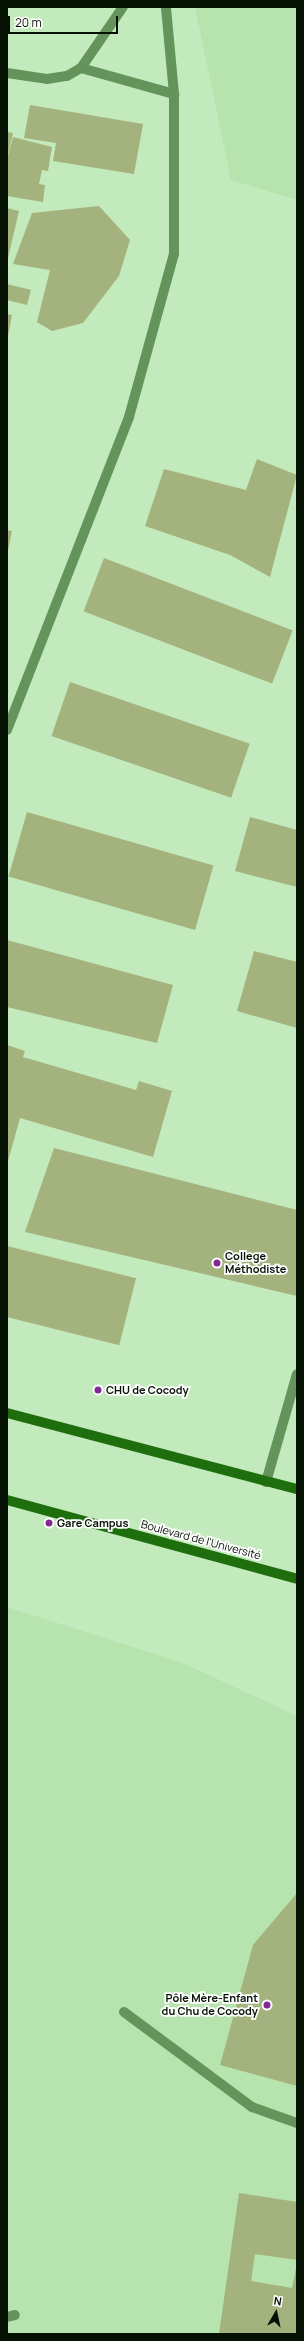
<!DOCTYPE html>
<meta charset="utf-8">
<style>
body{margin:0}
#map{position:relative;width:304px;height:2341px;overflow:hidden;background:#c3eabc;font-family:Manrope,sans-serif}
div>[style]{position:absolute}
.built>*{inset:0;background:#b6e3ae}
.building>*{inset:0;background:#a4b27d;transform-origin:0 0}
.lane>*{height:10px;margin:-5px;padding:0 5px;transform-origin:5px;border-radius:5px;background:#64945c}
.secondary>*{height:10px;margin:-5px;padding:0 5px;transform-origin:5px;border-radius:5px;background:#1f6e0e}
.dots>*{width:11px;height:11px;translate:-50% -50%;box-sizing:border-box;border:2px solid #fefefe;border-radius:50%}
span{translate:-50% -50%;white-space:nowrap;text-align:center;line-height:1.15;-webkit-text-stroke:3.5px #fefefe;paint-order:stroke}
.poi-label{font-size:11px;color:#051203;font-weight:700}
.left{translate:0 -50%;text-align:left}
.right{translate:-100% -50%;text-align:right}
.street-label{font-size:11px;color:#051203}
.frame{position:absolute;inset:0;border:8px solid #051203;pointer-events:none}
.north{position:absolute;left:256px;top:2293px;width:40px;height:40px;-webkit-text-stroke:3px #fefefe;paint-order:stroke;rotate:9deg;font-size:11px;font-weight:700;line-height:16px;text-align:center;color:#051203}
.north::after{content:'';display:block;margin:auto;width:14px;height:18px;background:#051203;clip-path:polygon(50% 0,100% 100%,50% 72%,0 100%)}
.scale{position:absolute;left:8px;top:16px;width:110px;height:18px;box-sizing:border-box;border:2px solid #051203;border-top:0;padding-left:5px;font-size:12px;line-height:14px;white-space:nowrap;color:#051203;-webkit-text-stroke:3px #fefefe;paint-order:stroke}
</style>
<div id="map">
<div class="built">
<i style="clip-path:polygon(195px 7px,297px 7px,297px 200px,231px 180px)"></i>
<i style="clip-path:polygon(7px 1607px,183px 1663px,297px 1716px,297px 2334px,7px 2334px)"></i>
</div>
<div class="building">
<i style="clip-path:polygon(30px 105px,143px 124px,134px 174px,53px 161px,56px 143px,24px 138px)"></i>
<i style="clip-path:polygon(7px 132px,13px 133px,8px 154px,7px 154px)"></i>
<i style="clip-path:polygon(13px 137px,52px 147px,48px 171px,42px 170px,39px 184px,45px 185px,43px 202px,7px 196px,7px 159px)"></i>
<i style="clip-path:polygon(99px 206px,130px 240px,119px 276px,83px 323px,52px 331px,37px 322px,50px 270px,13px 264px,32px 213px)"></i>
<i style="clip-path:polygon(7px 208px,19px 211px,8px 258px,7px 258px)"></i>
<i style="clip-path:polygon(7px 284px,31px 290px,27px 305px,7px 300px)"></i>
<i style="clip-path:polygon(7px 314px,12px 315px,8px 336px,7px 336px)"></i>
<i style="clip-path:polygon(257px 459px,297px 475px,270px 577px,230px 555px,145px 526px,164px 469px,246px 490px)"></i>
<i style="clip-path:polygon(7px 530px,12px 531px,8px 551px,7px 551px)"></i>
<i style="left:104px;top:558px;width:202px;height:57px;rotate:21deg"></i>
<i style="left:70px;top:682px;width:190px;height:57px;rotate:19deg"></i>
<i style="left:27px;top:812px;width:194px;height:67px;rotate:16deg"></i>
<i style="clip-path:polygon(250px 817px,297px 830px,297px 887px,235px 871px)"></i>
<i style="clip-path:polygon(7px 940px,173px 985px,157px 1043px,7px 1007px)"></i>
<i style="clip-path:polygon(254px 951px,297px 962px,297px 1028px,237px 1011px)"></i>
<i style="clip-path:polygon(7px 1045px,25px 1051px,23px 1057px,136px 1090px,139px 1081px,172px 1091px,153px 1157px,20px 1118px,7px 1165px)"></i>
<i style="clip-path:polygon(54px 1148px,297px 1210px,297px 1296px,25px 1232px)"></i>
<i style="left:7px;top:1246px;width:133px;height:69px;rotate:14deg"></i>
<i style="clip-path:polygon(297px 1893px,297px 2086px,220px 2065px,253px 1945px)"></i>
<i style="clip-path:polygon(239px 2193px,297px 2202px,297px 2260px,255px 2254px,251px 2281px,292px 2288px,297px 2263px,297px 2334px,219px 2334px)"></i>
</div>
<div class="lane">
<i style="left:81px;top:68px;width:97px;rotate:15.6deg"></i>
<i style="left:7px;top:73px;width:40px;rotate:8.5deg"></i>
<i style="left:47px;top:79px;width:20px;rotate:-9deg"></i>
<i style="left:67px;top:76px;width:16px;rotate:-30deg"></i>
<i style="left:81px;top:68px;width:74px;rotate:-55.5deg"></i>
<i style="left:7px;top:730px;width:336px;rotate:-68.7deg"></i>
<i style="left:129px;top:417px;width:169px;rotate:-74.6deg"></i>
<i style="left:174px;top:254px;width:160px;rotate:-90deg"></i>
<i style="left:174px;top:94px;width:87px;rotate:-95.3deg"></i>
<i style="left:266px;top:1482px;width:112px;rotate:-74deg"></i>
<i style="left:124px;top:2012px;width:159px;rotate:36.6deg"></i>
<i style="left:252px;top:2107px;width:48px;rotate:19.6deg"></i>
<i style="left:7px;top:2317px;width:8px;rotate:-14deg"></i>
</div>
<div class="secondary">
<i style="left:7px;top:1413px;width:300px;rotate:14.7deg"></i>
<i style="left:7px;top:1500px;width:301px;rotate:15.2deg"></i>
</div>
<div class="dots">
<i style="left:217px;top:1263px;background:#832894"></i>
<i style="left:98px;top:1390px;background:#832894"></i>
<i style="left:49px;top:1523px;background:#832894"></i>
<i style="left:267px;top:2005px;background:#832894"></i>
</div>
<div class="poi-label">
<span class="left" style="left:225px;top:1263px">College<br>Méthodiste</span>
<span class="left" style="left:106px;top:1390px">CHU de Cocody</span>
<span class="left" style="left:57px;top:1523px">Gare Campus</span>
<span class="right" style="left:258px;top:2005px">Pôle Mère-Enfant<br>du Chu de Cocody</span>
</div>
<div class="street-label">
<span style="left:201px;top:1540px;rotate:15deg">Boulevard de l'Université</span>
</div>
<div class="frame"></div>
<div class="north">N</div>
<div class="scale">20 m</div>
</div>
